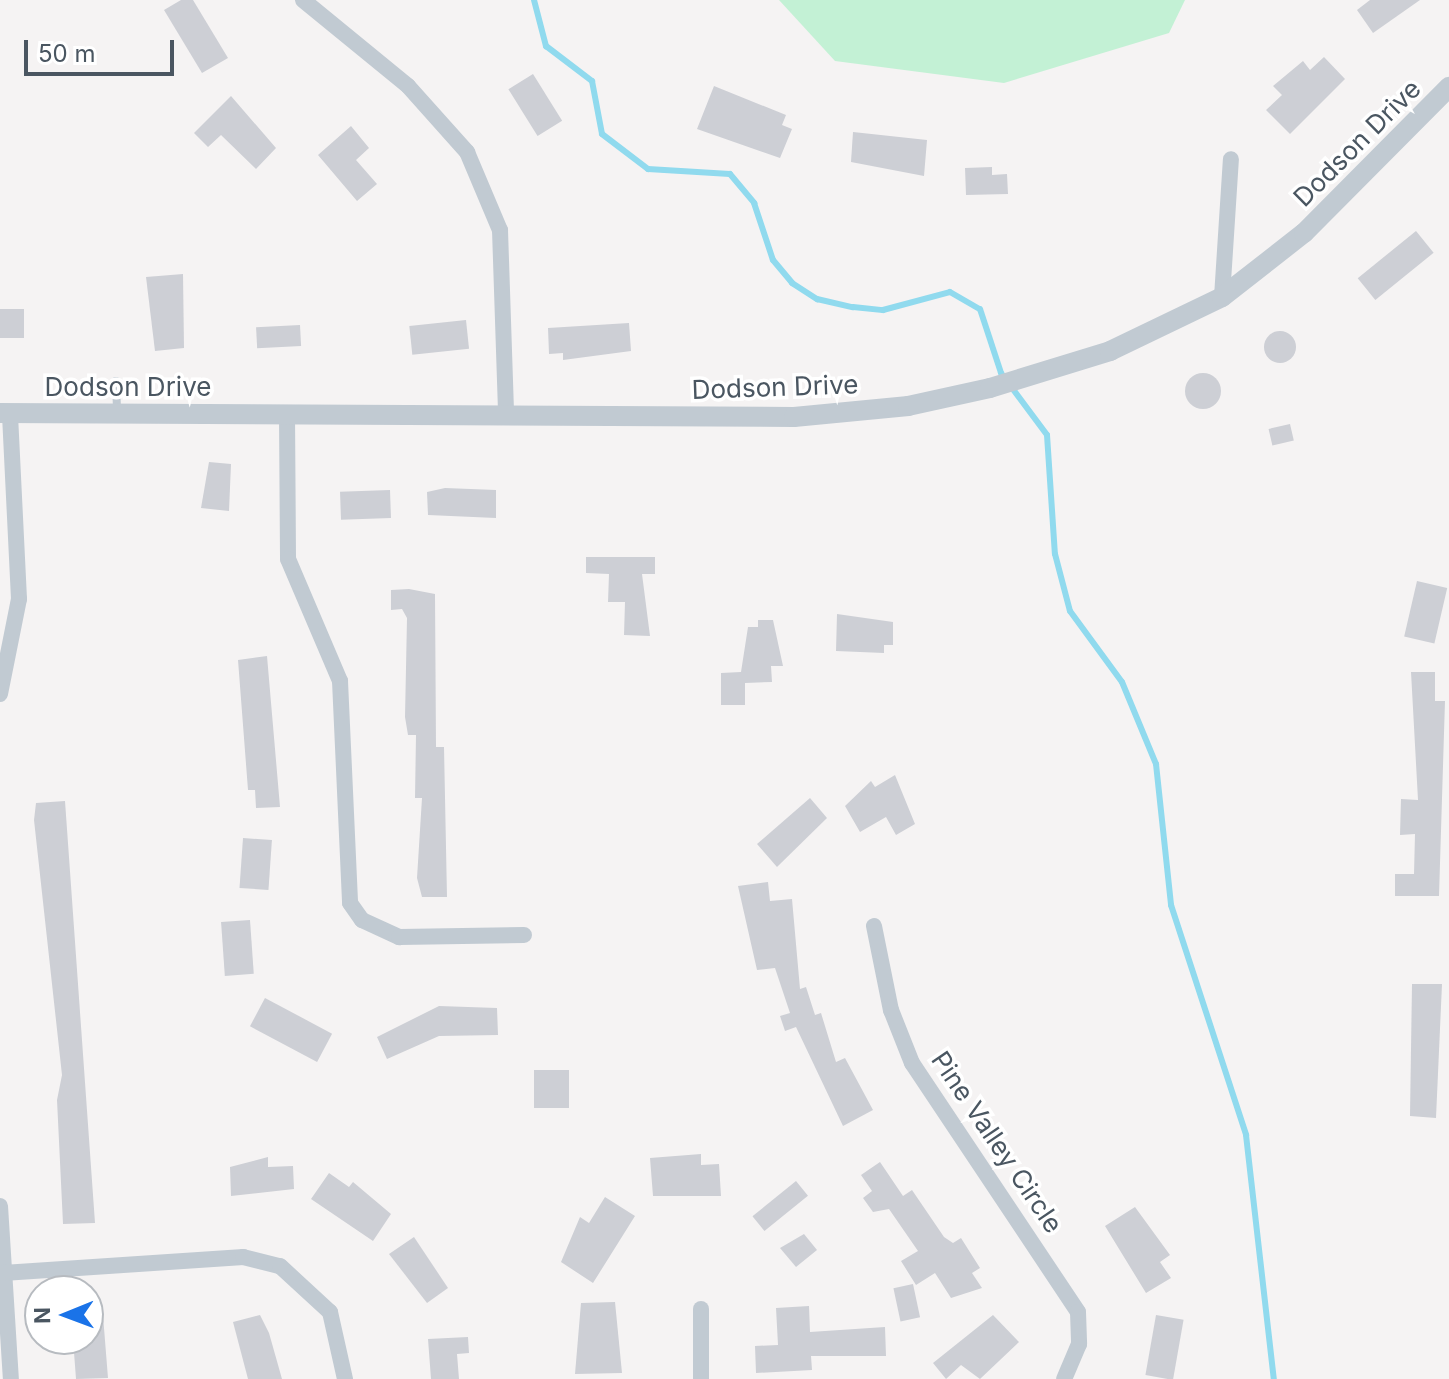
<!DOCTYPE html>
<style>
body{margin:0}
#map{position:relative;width:1449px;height:1379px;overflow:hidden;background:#f5f3f3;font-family:Inter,sans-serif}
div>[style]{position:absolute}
.green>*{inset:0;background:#c3f1d5}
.stream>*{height:6px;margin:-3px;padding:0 3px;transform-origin:3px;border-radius:3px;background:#90daee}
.building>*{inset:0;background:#cdcfd5;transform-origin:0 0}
.round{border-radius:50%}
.service>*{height:8px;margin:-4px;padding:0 4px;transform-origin:4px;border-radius:4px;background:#c1cad2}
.minor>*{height:16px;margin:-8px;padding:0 8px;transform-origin:8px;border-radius:8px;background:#c1cad2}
.tertiary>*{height:20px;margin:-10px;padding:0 10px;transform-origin:10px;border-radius:10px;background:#c1cad2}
span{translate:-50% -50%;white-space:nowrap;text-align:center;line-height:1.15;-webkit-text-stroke:7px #fff;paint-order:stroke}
.street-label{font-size:26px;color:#4a5661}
.north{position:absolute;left:24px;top:1275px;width:80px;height:80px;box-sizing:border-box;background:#fff;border:2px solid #b7bbc0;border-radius:50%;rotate:269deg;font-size:22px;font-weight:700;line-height:32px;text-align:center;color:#4a5661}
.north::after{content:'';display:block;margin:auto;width:28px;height:36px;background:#1a73e8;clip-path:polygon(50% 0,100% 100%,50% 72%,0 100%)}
.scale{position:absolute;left:24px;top:40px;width:150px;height:36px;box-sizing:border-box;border:4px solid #4a5661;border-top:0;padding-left:10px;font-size:24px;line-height:28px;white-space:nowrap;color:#4a5661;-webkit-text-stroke:6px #fff;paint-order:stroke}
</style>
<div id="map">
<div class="green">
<i style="clip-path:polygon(779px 0,1185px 0,1169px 33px,1004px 83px,835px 61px)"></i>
</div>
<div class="stream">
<i style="left:534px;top:0;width:48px;rotate:75.4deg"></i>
<i style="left:546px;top:46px;width:58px;rotate:37.3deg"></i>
<i style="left:592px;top:81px;width:54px;rotate:79.3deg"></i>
<i style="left:602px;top:134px;width:58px;rotate:37.3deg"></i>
<i style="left:648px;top:169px;width:82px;rotate:3.5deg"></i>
<i style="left:730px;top:174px;width:38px;rotate:50deg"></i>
<i style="left:754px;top:203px;width:60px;rotate:71.6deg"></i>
<i style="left:773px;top:260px;width:30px;rotate:50deg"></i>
<i style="left:792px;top:283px;width:30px;rotate:33deg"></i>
<i style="left:817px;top:299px;width:37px;rotate:13deg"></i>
<i style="left:853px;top:307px;width:30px;rotate:6deg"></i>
<i style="left:883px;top:310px;width:69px;rotate:-15deg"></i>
<i style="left:950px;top:292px;width:34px;rotate:30deg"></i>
<i style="left:980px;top:309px;width:67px;rotate:71.8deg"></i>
<i style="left:1001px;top:373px;width:77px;rotate:53.4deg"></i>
<i style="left:1047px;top:435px;width:119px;rotate:86.2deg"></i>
<i style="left:1055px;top:554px;width:59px;rotate:75.3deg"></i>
<i style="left:1070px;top:611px;width:88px;rotate:53.8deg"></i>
<i style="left:1122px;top:682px;width:89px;rotate:67.5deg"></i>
<i style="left:1156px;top:764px;width:142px;rotate:83.9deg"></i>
<i style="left:1171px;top:905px;width:242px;rotate:71.9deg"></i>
<i style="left:1246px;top:1135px;width:246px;rotate:83.5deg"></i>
</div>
<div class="building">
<i style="clip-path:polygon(181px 0,193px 0,228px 58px,202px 73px,164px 10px)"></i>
<i style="clip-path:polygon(1370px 0,1420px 0,1373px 33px,1357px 10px)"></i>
<i style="clip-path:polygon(1324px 57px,1345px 79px,1290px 134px,1266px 110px,1282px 95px,1273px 86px,1303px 61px,1310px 70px)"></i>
<i style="left:533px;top:74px;width:55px;height:29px;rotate:58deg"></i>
<i style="clip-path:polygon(714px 86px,786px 115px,782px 125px,792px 129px,780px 158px,697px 129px)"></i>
<i style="clip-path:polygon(231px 96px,276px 148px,256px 169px,221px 135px,208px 147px,194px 133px)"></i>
<i style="clip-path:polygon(351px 126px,369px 148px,356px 160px,377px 184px,357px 201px,318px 155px)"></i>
<i style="clip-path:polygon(853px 132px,927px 140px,924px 176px,851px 162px)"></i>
<i style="clip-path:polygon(992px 167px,992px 175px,1007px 174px,1008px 194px,966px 195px,965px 168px)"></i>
<i style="left:1416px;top:231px;width:28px;height:75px;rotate:51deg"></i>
<i style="clip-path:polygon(183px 274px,184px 348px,155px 351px,146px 277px)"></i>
<i style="left:0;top:309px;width:24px;height:29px"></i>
<i style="left:466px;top:320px;width:29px;height:57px;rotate:84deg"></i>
<i style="clip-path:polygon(629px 323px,631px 351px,563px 360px,563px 353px,549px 354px,548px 328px)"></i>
<i style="left:300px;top:325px;width:21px;height:44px;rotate:87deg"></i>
<i class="round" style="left:1264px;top:331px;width:32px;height:32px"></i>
<i class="round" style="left:1185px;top:373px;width:36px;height:36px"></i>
<i style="left:1290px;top:424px;width:17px;height:22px;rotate:77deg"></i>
<i style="clip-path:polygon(209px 462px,231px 464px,229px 511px,201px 508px)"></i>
<i style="clip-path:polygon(445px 488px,496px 490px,496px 518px,428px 515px,427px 492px)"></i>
<i style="left:390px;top:490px;width:28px;height:50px;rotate:88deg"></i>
<i style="clip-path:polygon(586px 557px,655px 557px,655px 574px,642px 574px,650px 636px,624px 635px,625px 602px,608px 602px,609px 574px,586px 573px)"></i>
<i style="left:1417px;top:581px;width:31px;height:57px;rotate:13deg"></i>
<i style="clip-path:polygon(409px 589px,435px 594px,436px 747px,444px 747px,447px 897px,422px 897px,417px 878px,422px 798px,415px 798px,416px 735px,408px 735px,405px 717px,407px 618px,402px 609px,391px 610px,391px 590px)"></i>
<i style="clip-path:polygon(837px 614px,893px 622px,893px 645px,884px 645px,884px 653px,836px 651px)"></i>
<i style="clip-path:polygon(758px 620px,773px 620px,783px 666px,771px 666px,772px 682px,745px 683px,745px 705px,721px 705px,721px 673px,741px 672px,748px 627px,758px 627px)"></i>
<i style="clip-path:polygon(267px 656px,280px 807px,256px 808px,255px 790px,248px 790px,238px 660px)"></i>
<i style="clip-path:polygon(1411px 672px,1435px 672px,1435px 701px,1445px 701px,1439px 896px,1395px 896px,1395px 874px,1414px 874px,1415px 834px,1400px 835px,1401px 799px,1418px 800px)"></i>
<i style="clip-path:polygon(895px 775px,915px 824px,896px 835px,886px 817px,860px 832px,845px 806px,871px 781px,875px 787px)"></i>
<i style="clip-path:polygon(810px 798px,827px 818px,777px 867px,757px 844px)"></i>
<i style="clip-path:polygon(65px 801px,95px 1223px,63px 1224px,57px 1100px,62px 1075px,34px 820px,36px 803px)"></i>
<i style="left:243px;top:838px;width:29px;height:50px;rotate:4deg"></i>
<i style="clip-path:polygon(768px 882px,770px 901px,792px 899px,800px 989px,806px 987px,815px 1015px,821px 1013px,836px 1062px,845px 1058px,873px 1110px,843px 1126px,796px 1027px,785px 1031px,780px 1016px,790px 1013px,775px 968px,757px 970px,738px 886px)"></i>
<i style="left:250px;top:920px;width:54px;height:29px;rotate:86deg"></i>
<i style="clip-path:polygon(1412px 984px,1442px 984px,1436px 1118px,1410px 1116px)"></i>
<i style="left:265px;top:998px;width:76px;height:32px;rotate:28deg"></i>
<i style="clip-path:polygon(439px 1006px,497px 1008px,498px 1035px,439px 1036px,387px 1059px,377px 1037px)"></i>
<i style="left:534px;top:1070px;width:35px;height:38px"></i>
<i style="clip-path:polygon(701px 1154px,701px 1165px,719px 1164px,721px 1196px,653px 1196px,650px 1158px)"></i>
<i style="clip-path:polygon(268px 1157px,268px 1167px,293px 1166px,294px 1189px,231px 1196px,230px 1167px)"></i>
<i style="clip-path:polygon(880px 1162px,903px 1196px,912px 1190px,944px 1237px,953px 1243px,961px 1238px,980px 1268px,972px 1273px,982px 1288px,951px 1298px,935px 1273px,916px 1285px,901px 1261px,918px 1251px,889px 1209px,873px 1212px,863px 1198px,872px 1191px,861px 1175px)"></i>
<i style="clip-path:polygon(329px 1173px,349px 1187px,353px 1182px,391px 1214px,373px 1241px,311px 1199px)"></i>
<i style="left:796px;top:1181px;width:19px;height:56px;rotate:51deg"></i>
<i style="clip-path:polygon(605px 1197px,635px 1216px,593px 1283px,561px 1262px,580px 1217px,589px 1223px)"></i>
<i style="clip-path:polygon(1135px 1207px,1170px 1255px,1160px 1262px,1171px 1278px,1146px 1293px,1105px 1226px)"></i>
<i style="clip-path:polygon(804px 1234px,817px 1250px,796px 1267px,780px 1248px)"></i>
<i style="clip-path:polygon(414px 1237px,448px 1288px,427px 1303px,389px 1254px)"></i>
<i style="left:913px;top:1284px;width:34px;height:20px;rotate:78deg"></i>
<i style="clip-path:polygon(615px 1302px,622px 1373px,575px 1374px,581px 1303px)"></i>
<i style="clip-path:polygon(102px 1303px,108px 1378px,76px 1379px,73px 1339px,88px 1339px,88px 1304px)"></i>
<i style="clip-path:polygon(809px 1306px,810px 1332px,885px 1327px,886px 1356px,811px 1356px,812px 1370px,756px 1373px,755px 1346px,778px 1345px,776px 1308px)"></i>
<i style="clip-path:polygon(260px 1315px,269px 1333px,282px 1379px,248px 1379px,233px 1322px)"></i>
<i style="clip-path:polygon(993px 1315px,1019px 1342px,980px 1379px,961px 1365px,946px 1379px,933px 1363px)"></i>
<i style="left:1156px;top:1315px;width:28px;height:61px;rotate:10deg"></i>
<i style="clip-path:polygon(468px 1337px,469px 1353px,457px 1354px,459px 1379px,431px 1379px,428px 1339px)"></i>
</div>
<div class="service">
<i style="left:116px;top:381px;width:31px;rotate:88deg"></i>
</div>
<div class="minor">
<i style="left:303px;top:0;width:136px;rotate:39.3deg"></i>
<i style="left:408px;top:86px;width:89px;rotate:48.2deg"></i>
<i style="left:467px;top:152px;width:85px;rotate:67.1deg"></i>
<i style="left:500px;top:230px;width:185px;rotate:88.1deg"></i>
<i style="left:1222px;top:297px;width:138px;rotate:-86.3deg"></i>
<i style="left:287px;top:414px;width:145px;rotate:89.6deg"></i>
<i style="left:288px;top:559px;width:133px;rotate:66.9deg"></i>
<i style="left:340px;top:681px;width:222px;rotate:87.4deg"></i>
<i style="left:350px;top:903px;width:21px;rotate:55deg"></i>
<i style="left:362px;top:920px;width:41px;rotate:24.7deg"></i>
<i style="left:399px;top:937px;width:125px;rotate:-0.9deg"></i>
<i style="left:0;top:694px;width:97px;rotate:-78.7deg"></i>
<i style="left:19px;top:599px;width:186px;rotate:-92.8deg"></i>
<i style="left:874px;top:926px;width:86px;rotate:78.6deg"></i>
<i style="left:891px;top:1010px;width:57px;rotate:68.4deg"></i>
<i style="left:912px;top:1063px;width:299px;rotate:56.3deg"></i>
<i style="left:1078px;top:1312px;width:32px;rotate:88deg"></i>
<i style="left:1079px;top:1344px;width:38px;rotate:113deg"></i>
<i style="left:0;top:1206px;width:173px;rotate:86.4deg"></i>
<i style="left:3px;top:1273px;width:241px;rotate:-3.8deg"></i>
<i style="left:243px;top:1257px;width:38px;rotate:14deg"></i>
<i style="left:280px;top:1266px;width:68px;rotate:42.6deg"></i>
<i style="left:330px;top:1312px;width:69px;rotate:77.4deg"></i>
<i style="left:701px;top:1309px;width:70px;rotate:90deg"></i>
</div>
<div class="tertiary">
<i style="left:0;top:413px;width:794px;rotate:0.29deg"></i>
<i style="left:794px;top:417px;width:115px;rotate:-5.5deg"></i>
<i style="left:908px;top:406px;width:84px;rotate:-12.4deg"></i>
<i style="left:990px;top:388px;width:126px;rotate:-17.1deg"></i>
<i style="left:1110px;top:351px;width:124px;rotate:-25.7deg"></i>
<i style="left:1222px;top:297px;width:104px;rotate:-38deg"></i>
<i style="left:1304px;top:233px;width:206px;rotate:-45.2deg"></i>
</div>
<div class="street-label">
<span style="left:1357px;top:143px;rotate:-45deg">Dodson Drive</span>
<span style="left:128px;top:387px">Dodson Drive</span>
<span style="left:775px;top:387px;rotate:-2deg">Dodson Drive</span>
<span style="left:997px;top:1142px;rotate:56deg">Pine Valley Circle</span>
</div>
<div class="north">N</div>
<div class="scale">50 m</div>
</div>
